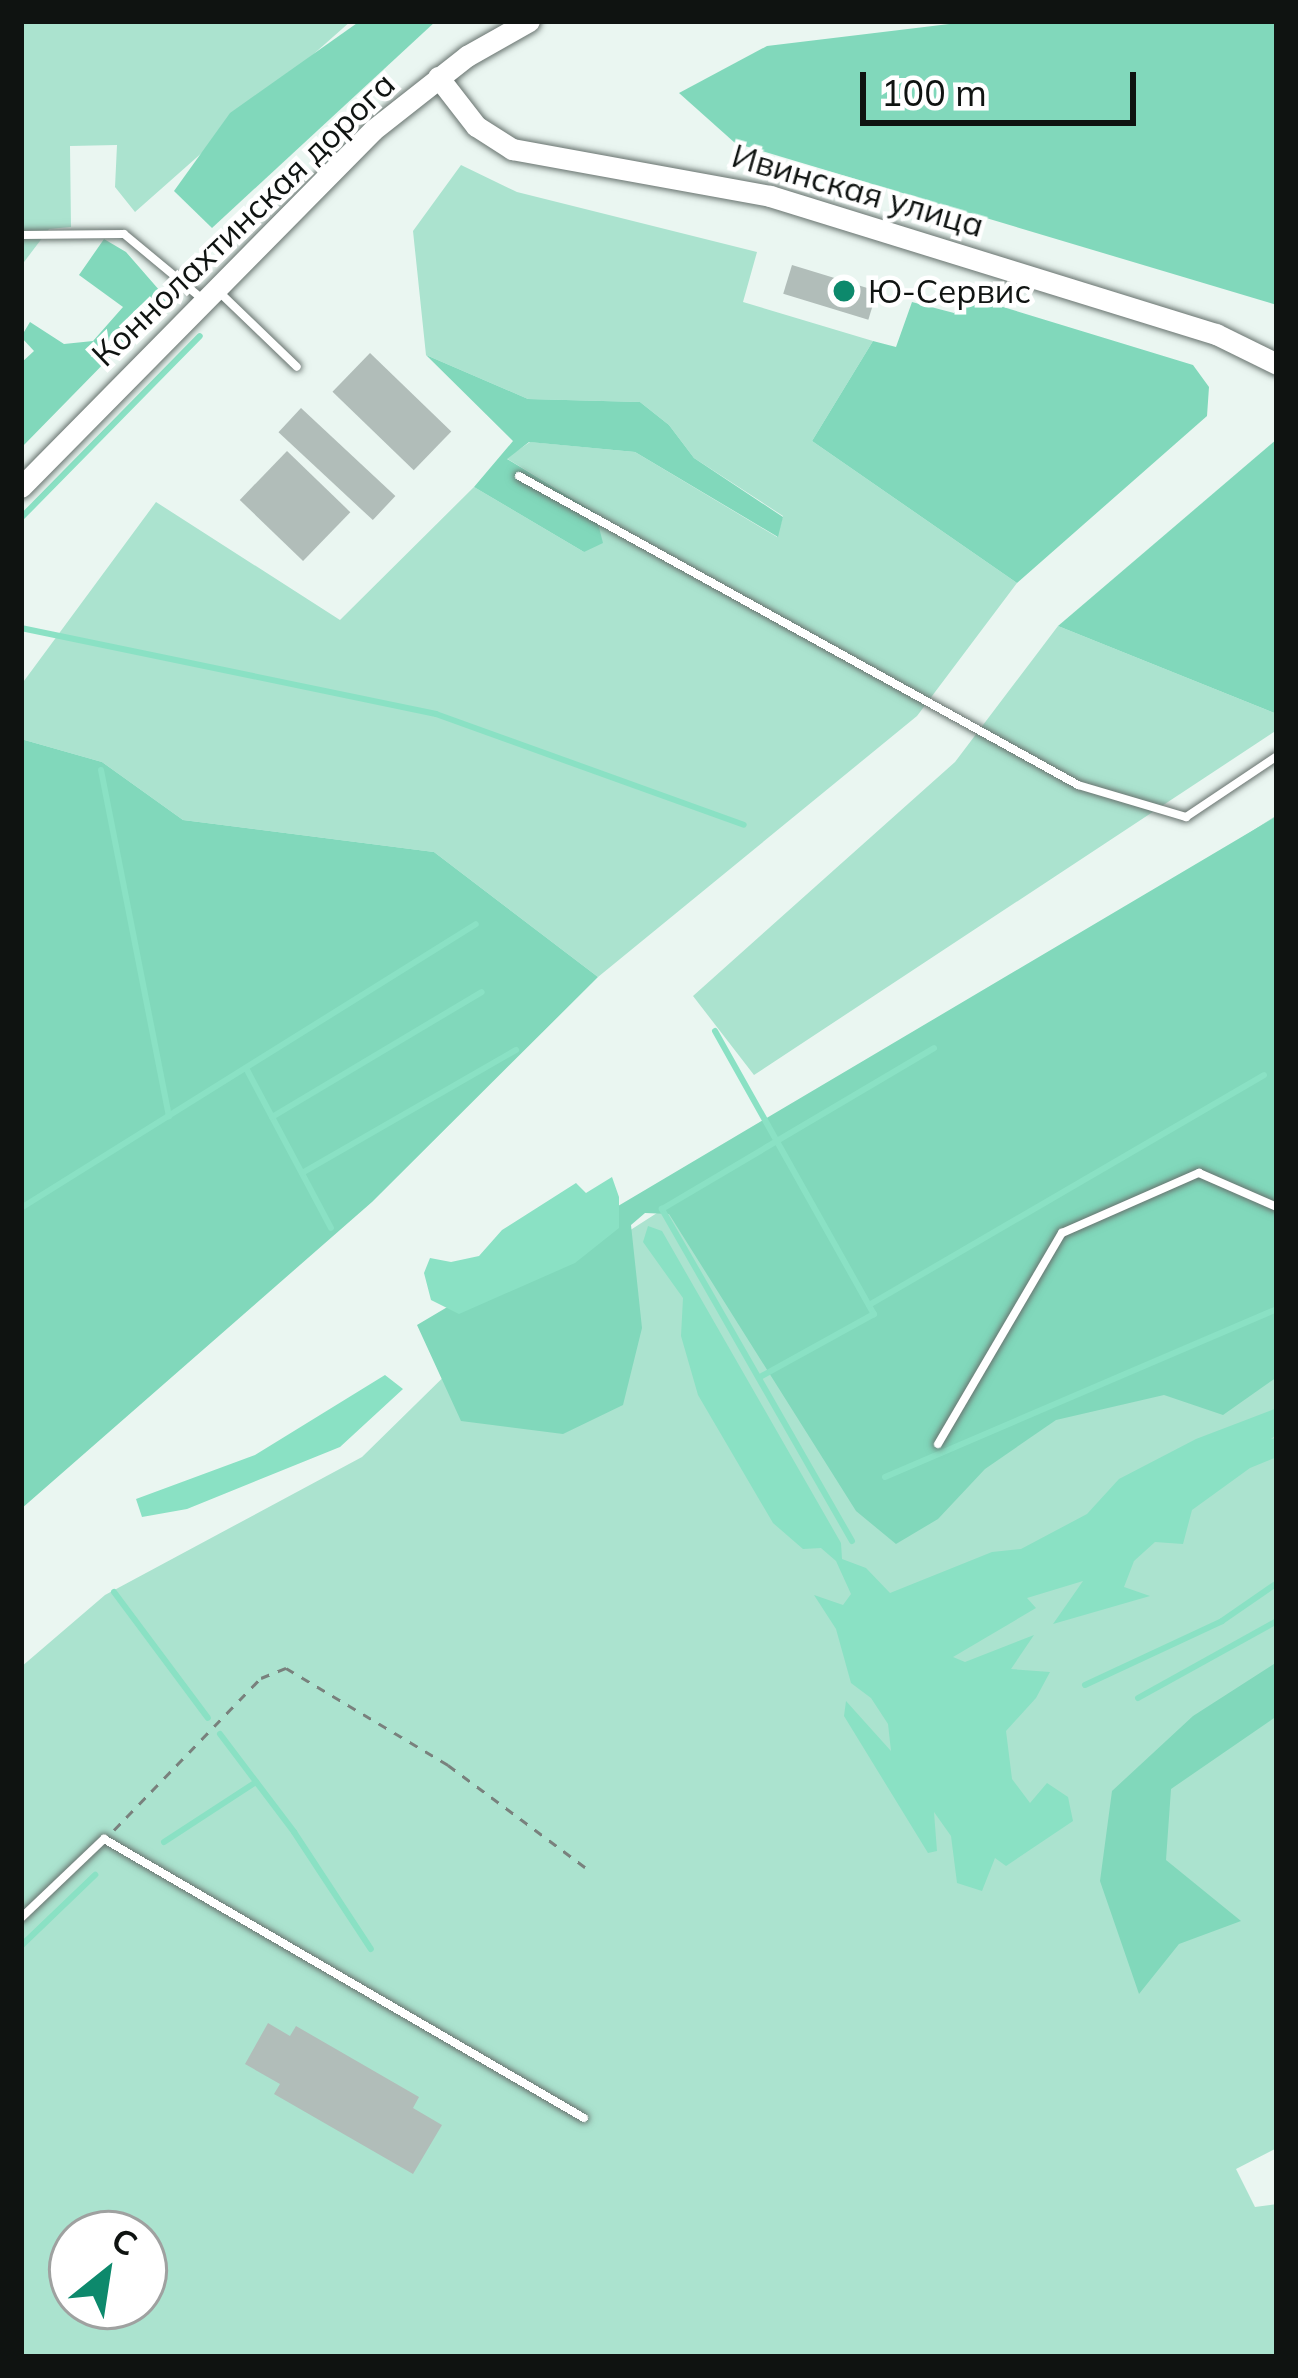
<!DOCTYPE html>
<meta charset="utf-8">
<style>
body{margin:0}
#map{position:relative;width:1298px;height:2378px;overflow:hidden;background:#eaf6f1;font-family:Mulish,sans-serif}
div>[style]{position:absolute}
.green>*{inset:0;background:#abe3cf}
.forest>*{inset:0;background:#81d8bb}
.water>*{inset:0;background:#8ae1c4}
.stream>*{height:6px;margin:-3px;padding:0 3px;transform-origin:3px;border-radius:3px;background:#8ae1c4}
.building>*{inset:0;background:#b1bdb9;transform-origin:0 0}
.path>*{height:3px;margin-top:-1.5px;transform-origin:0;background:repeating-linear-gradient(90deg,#79817d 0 9px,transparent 0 18px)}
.roads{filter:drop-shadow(0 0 3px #67726e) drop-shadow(0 0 3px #67726e)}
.lane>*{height:8px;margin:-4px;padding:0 4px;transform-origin:4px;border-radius:4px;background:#fff}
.secondary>*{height:21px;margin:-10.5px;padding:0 10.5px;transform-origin:10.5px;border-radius:10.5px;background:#fff}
.dots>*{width:33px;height:33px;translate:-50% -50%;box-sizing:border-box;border:6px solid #fff;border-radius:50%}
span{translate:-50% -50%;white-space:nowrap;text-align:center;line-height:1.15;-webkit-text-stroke:9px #fff;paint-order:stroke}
.street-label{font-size:33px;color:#0f1311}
.poi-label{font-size:33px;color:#0f1311}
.left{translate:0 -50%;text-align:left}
.frame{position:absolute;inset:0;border:24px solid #0f1311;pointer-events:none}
.north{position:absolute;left:48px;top:2210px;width:120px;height:120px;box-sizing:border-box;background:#fff;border:3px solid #9fa1a0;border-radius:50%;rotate:30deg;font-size:33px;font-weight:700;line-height:48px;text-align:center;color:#0f1311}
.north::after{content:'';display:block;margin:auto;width:42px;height:54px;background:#0d896c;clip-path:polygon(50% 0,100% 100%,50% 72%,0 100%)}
.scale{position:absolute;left:860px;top:72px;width:276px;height:54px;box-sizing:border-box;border:6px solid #0f1311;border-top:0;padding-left:15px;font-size:36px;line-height:42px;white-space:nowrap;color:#0f1311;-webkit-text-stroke:9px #fff;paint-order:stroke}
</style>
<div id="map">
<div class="green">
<i style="clip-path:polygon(21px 21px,351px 21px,135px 212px,115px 187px,117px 145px,70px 146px,71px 227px,49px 229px,21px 266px)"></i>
<i style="clip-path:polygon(461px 165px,517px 192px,757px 252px,743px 302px,873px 341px,812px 441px,1017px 583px,917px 716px,598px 977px,434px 852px,183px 820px,102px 762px,21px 739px,21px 685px,156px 502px,340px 620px,474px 487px,584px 552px,595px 512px,506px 458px,530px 442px,635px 452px,777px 537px,783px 516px,694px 458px,669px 425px,640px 402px,528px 399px,426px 355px,413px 231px)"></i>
<i style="clip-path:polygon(1058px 626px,1277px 714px,1277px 730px,754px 1075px,693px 996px,955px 762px)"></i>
<i style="clip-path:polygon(evenodd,1277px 815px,1277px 2148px,1236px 2169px,1255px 2207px,1277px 2204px,1277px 2357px,21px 2357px,21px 1667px,105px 1595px,362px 1457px,523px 1299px,1277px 815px,72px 2234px,144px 2234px,144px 2306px,72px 2306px,72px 2234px)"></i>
</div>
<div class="forest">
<i style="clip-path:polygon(360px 21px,436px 21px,212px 228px,174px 191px,230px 113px)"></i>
<i style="clip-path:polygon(974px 21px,1277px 21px,1277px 305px,735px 143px,679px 93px,767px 46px)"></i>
<i style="clip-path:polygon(104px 239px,126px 252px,167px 299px,21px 448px,21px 363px,34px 351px,21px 337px,30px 322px,64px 344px,93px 341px,123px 307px,79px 275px)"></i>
<i style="clip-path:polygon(967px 296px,1193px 365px,1209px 387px,1207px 416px,1017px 583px,812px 441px,873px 341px,896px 347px,912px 302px,954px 313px)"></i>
<i style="clip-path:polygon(426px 355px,528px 399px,640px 402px,669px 425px,694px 458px,783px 517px,778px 537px,635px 452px,529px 442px,507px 459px,595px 512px,603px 543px,584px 552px,474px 487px,513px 441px)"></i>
<i style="clip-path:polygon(1277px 439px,1277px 714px,1058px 626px)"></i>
<i style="clip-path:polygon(21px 739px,102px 762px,183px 820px,434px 852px,598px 977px,372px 1202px,21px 1509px)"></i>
<i style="clip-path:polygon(1277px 816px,1277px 1377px,1223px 1415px,1164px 1395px,1056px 1420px,985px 1469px,938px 1519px,896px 1544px,856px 1511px,669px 1214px,645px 1213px,631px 1225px,642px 1328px,623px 1405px,563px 1434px,461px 1421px,417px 1325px)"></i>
<i style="clip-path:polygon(1277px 1662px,1277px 1716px,1171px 1789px,1166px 1860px,1241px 1921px,1179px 1944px,1139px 1994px,1100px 1881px,1112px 1791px,1193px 1716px)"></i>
</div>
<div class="water">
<i style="clip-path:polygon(612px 1177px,619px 1197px,619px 1228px,575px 1263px,459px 1314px,431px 1300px,424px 1273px,430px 1258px,451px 1262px,479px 1256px,502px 1230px,576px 1183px,586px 1193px)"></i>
<i style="clip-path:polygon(648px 1226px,662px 1231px,841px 1543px,842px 1559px,866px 1568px,890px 1593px,992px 1552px,1021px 1549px,1087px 1514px,1119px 1479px,1196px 1439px,1277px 1408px,1277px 1434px,1271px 1439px,1277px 1438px,1277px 1457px,1250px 1468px,1192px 1510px,1183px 1544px,1155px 1542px,1134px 1561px,1124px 1587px,1150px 1596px,1053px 1624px,1083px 1581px,1027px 1598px,1036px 1608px,953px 1657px,965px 1662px,1034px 1635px,1011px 1669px,1050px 1672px,1036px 1698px,1006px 1731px,1012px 1779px,1030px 1803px,1047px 1783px,1068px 1797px,1073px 1821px,1006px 1866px,995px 1858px,982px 1891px,957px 1883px,951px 1836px,934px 1812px,937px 1851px,928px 1853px,844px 1716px,846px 1701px,891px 1751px,888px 1724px,871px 1698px,851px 1683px,836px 1629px,814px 1595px,843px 1605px,851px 1594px,836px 1561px,821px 1548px,803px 1549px,773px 1523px,698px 1395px,681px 1336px,683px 1298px,643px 1242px)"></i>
<i style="clip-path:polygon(385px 1375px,403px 1389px,340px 1447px,187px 1509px,142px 1517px,136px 1499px,255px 1455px)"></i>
</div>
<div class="stream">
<i style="left:21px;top:518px;width:255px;rotate:-45.5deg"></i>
<i style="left:21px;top:628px;width:424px;rotate:11.7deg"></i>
<i style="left:436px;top:714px;width:327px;rotate:19.8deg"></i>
<i style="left:101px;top:770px;width:353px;rotate:78.9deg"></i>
<i style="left:715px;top:1031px;width:325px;rotate:60.7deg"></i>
<i style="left:874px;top:1314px;width:130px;rotate:151.1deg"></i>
<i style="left:246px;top:1068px;width:181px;rotate:62deg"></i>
<i style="left:272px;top:1117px;width:244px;rotate:-30.8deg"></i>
<i style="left:302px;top:1173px;width:247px;rotate:-29.9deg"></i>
<i style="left:21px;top:1208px;width:536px;rotate:-31.97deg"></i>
<i style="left:869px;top:1305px;width:457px;rotate:-30.2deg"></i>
<i style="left:885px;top:1477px;width:426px;rotate:-23.2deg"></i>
<i style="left:852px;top:1541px;width:383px;rotate:-119.8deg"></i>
<i style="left:662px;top:1209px;width:316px;rotate:-30.6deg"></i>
<i style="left:114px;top:1592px;width:157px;rotate:53.3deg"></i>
<i style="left:1085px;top:1685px;width:151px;rotate:-25deg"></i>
<i style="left:1222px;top:1621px;width:67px;rotate:-34.6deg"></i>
<i style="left:1138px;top:1698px;width:159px;rotate:-29deg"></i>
<i style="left:220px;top:1734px;width:123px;rotate:52.9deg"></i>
<i style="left:294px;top:1832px;width:140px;rotate:56.7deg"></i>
<i style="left:164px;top:1842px;width:110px;rotate:-33.1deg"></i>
<i style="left:21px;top:1946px;width:103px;rotate:-43.8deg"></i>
</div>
<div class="building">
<i style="left:792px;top:265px;width:89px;height:30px;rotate:17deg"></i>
<i style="left:370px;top:353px;width:113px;height:54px;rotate:44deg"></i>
<i style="left:301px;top:408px;width:129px;height:33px;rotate:43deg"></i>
<i style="left:287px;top:451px;width:88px;height:68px;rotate:44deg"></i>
<i style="clip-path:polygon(268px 2023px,290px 2036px,296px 2026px,419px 2097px,413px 2108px,442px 2125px,413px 2174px,274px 2094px,280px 2084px,245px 2064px)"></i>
</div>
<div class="path">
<i style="left:114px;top:1830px;width:211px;rotate:-46deg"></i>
<i style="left:261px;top:1678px;width:27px;rotate:-22deg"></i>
<i style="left:286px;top:1668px;width:189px;rotate:30.9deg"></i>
<i style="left:448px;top:1765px;width:171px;rotate:36.7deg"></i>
</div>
<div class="roads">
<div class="lane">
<i style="left:21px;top:235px;width:103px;rotate:-0.6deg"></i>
<i style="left:124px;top:234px;width:100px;rotate:39.7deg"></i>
<i style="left:216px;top:289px;width:112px;rotate:43.9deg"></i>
<i style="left:519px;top:476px;width:639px;rotate:28.93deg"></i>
<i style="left:1078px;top:785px;width:113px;rotate:16.5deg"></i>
<i style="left:1186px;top:817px;width:110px;rotate:-33.8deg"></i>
<i style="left:938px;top:1444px;width:245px;rotate:-59.6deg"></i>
<i style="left:1062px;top:1233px;width:150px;rotate:-23.7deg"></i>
<i style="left:1199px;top:1173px;width:85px;rotate:23.6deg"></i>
<i style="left:21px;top:1918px;width:115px;rotate:-43.6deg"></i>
<i style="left:104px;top:1839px;width:555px;rotate:30.17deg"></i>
</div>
<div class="secondary">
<i style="left:438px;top:77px;width:62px;rotate:52.2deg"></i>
<i style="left:476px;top:126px;width:43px;rotate:32.6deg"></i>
<i style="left:512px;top:149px;width:262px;rotate:10.3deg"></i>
<i style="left:770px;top:196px;width:467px;rotate:17.2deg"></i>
<i style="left:1216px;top:334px;width:68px;rotate:26.2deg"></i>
<i style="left:21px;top:487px;width:501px;rotate:-45.4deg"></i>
<i style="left:373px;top:130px;width:120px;rotate:-38.2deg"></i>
<i style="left:467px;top:56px;width:71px;rotate:-29.4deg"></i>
</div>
</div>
<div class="dots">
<i style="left:844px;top:291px;background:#0d896c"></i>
</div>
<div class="street-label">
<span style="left:858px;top:190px;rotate:16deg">Ивинская улица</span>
<span style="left:243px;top:219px;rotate:-44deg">Коннолахтинская дорога</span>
</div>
<div class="poi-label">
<span class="left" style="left:868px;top:291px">Ю-Сервис</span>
</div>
<div class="frame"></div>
<div class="north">С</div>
<div class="scale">100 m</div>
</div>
